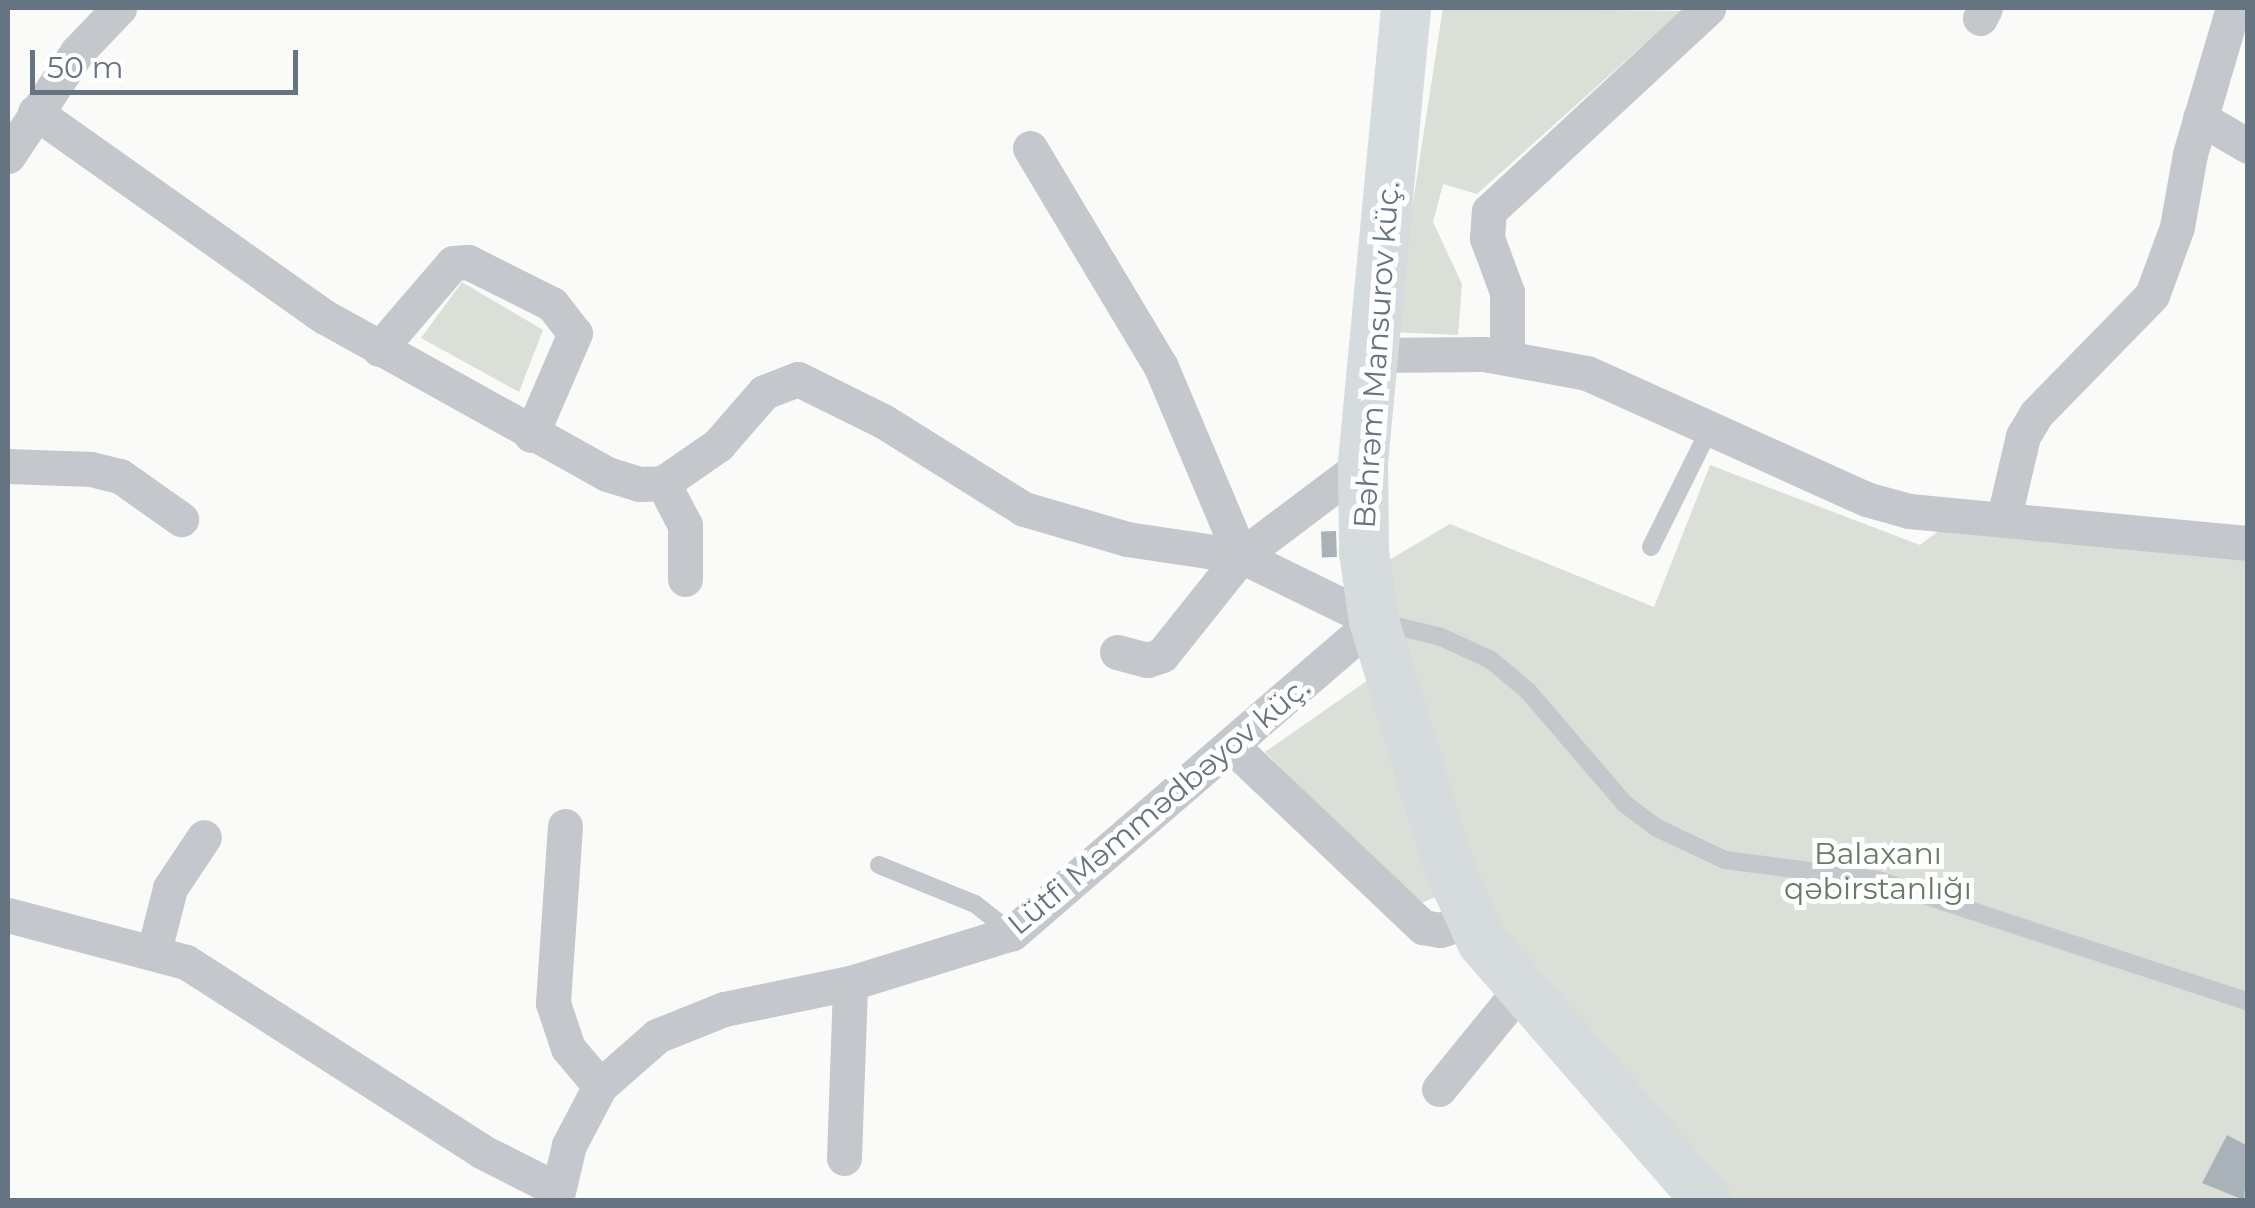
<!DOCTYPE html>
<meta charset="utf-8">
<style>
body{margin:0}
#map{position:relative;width:2255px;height:1208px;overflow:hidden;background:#fafaf8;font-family:Montserrat,sans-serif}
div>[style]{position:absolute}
.green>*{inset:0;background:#dadfd7}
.building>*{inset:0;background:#aab2b9;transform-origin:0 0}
.lane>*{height:18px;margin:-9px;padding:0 9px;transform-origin:9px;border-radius:9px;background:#c4c7cb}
.street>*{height:35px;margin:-17.5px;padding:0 17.5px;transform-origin:17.5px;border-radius:17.5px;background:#c4c7cb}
.secondary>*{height:50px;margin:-25px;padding:0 25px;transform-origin:25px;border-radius:25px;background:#d6dbde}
span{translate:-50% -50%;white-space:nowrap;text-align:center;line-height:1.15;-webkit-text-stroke:10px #fff;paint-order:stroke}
.street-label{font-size:30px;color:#667482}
.park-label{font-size:30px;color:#677a65}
.frame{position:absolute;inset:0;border:10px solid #667482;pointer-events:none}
.scale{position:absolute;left:30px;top:50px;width:268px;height:45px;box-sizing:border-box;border:5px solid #667482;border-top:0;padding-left:12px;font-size:30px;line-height:35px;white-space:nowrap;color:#667482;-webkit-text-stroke:8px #fff;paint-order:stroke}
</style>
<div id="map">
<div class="green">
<i style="clip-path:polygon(1443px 8px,1681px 11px,1477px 194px,1443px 184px,1433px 222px,1462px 284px,1458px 335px,1393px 332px)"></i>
<i style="clip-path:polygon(462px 282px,543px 330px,519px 392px,421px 338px)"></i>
<i style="clip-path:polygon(1710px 465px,1920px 545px,1940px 530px,2247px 558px,2247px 1200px,1725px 1200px,1505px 952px,1392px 636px,1384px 563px,1450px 524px,1654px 607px)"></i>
<i style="clip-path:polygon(1374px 676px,1440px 895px,1417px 905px,1265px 752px)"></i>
</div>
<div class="building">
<i style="left:1336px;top:531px;width:26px;height:15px;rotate:88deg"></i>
<i style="clip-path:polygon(2227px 1135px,2248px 1146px,2244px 1200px,2202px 1183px)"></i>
</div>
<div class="lane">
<i style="left:1651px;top:547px;width:133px;rotate:-63.6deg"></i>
<i style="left:1380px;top:622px;width:63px;rotate:13.8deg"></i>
<i style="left:1441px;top:637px;width:55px;rotate:24.7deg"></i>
<i style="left:1491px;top:660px;width:48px;rotate:40deg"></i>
<i style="left:1528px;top:691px;width:149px;rotate:49.4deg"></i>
<i style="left:1625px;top:804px;width:38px;rotate:37deg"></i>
<i style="left:1655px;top:827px;width:77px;rotate:25.2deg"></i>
<i style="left:1725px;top:860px;width:154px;rotate:7.4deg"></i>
<i style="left:1878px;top:880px;width:390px;rotate:18.2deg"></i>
<i style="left:879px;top:865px;width:104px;rotate:22.1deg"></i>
<i style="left:975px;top:904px;width:47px;rotate:38.1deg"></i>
</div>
<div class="street">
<i style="left:1980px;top:18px;width:11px;rotate:-63deg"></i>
<i style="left:35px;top:112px;width:355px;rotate:35.3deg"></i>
<i style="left:325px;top:317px;width:323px;rotate:29.1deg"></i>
<i style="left:607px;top:474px;width:34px;rotate:17deg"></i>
<i style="left:639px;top:484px;width:24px;rotate:-2deg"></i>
<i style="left:663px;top:483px;width:67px;rotate:-34.6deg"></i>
<i style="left:718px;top:445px;width:70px;rotate:-49deg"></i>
<i style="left:764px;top:392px;width:36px;rotate:-21deg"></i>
<i style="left:798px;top:379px;width:95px;rotate:26.3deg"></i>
<i style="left:883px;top:421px;width:166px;rotate:32deg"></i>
<i style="left:1024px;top:509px;width:107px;rotate:16.2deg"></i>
<i style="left:1127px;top:539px;width:115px;rotate:8.5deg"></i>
<i style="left:1241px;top:556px;width:148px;rotate:26deg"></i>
<i style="left:1374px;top:621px;width:478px;rotate:139.2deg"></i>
<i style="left:1012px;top:933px;width:170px;rotate:162.8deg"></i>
<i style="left:850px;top:983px;width:129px;rotate:168.3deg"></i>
<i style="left:724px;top:1009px;width:72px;rotate:158.1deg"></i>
<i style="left:657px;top:1036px;width:76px;rotate:138.7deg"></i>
<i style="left:600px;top:1086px;width:67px;rotate:117.7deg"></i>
<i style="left:569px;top:1145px;width:57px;rotate:103.3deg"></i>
<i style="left:2200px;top:118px;width:56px;rotate:30.3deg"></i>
<i style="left:1030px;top:148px;width:255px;rotate:59.1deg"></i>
<i style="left:1161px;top:367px;width:205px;rotate:67.1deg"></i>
<i style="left:8px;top:156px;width:125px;rotate:-56.4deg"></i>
<i style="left:77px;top:52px;width:61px;rotate:-46.3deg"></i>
<i style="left:379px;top:349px;width:113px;rotate:-49.3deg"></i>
<i style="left:453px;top:263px;width:15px;rotate:-4deg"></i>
<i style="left:468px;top:262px;width:94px;rotate:26.6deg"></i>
<i style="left:552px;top:304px;width:37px;rotate:52deg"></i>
<i style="left:575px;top:333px;width:111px;rotate:113.3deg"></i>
<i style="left:1372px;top:355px;width:112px;rotate:-0.5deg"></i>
<i style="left:1484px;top:354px;width:105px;rotate:10.5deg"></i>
<i style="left:1587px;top:373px;width:306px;rotate:24.3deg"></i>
<i style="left:1866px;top:499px;width:45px;rotate:15.6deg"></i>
<i style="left:1909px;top:511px;width:341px;rotate:5.4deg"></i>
<i style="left:1507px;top:357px;width:65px;rotate:-90deg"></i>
<i style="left:1507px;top:292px;width:58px;rotate:-110.3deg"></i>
<i style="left:1487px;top:238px;width:27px;rotate:-86deg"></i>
<i style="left:1489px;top:211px;width:299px;rotate:-42.8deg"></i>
<i style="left:8px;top:466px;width:83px;rotate:2.1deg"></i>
<i style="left:91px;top:469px;width:30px;rotate:14deg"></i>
<i style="left:120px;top:476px;width:75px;rotate:35.2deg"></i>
<i style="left:663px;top:483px;width:47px;rotate:62.4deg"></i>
<i style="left:685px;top:525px;width:54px;rotate:90deg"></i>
<i style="left:2004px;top:517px;width:83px;rotate:-76.8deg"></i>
<i style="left:2023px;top:436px;width:26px;rotate:-59deg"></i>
<i style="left:2036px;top:414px;width:166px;rotate:-45.7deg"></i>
<i style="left:2152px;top:295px;width:72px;rotate:-69.8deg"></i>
<i style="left:2177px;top:227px;width:74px;rotate:-79.9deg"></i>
<i style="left:2190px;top:154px;width:152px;rotate:-73.6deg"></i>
<i style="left:1117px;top:652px;width:31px;rotate:15deg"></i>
<i style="left:1147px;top:660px;width:16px;rotate:-18deg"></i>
<i style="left:1162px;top:655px;width:127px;rotate:-51.4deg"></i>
<i style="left:1241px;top:556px;width:153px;rotate:-37deg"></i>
<i style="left:1233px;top:747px;width:262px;rotate:43.5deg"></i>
<i style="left:1423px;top:927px;width:17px;rotate:10deg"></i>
<i style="left:1440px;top:930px;width:32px;rotate:-18deg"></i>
<i style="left:565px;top:826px;width:177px;rotate:93.9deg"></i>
<i style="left:553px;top:1003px;width:47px;rotate:71.6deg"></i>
<i style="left:568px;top:1048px;width:50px;rotate:49.9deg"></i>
<i style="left:8px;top:915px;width:184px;rotate:14.8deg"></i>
<i style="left:186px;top:962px;width:350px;rotate:32.6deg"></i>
<i style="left:481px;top:1151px;width:86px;rotate:26.9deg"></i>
<i style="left:154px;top:951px;width:65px;rotate:-75.7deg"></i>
<i style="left:170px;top:888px;width:61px;rotate:-56.3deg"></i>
<i style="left:1439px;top:1089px;width:127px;rotate:-50.8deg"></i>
<i style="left:844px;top:1158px;width:175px;rotate:-88deg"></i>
</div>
<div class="secondary">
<i style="left:1406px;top:8px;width:458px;rotate:95.4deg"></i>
<i style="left:1363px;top:464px;width:88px;rotate:89.3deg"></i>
<i style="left:1364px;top:552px;width:70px;rotate:81.8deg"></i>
<i style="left:1374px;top:621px;width:260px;rotate:73deg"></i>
<i style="left:1450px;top:870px;width:79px;rotate:66deg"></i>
<i style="left:1482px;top:942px;width:342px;rotate:49deg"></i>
</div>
<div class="street-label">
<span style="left:1377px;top:355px;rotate:-86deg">Bəhrəm Mansurov küç.</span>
<span style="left:1159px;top:806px;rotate:-40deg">Lütfi Məmmədbəyov küç.</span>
</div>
<div class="park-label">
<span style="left:1878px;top:871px">Balaxanı<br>qəbirstanlığı</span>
</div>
<div class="frame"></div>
<div class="scale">50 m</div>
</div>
